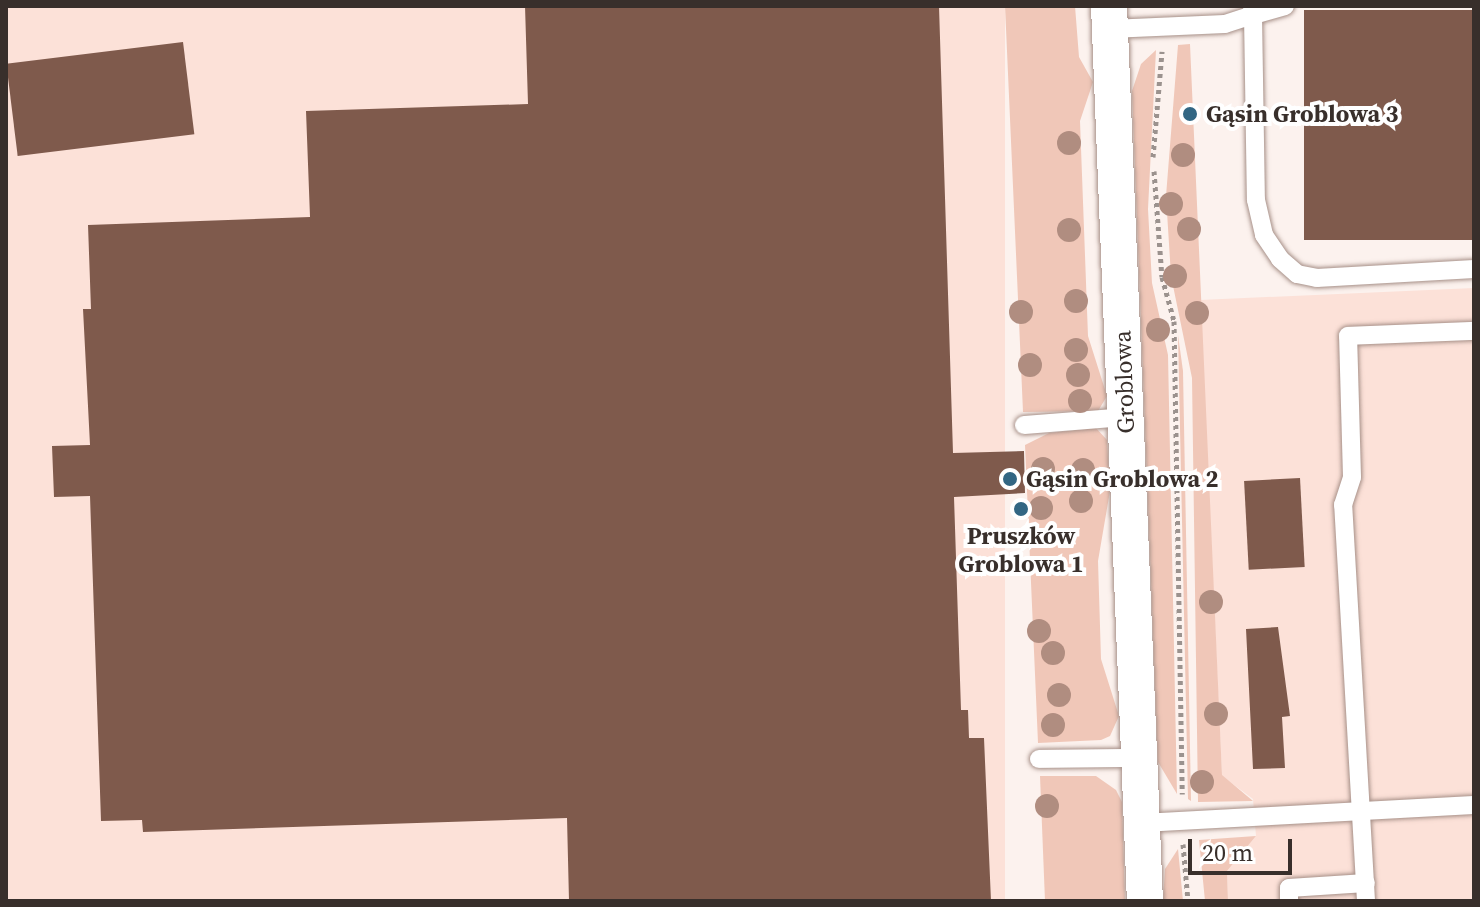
<!DOCTYPE html>
<meta charset="utf-8">
<style>
body{margin:0}
#map{position:relative;width:1480px;height:907px;overflow:hidden;background:#fcf2ee;font-family:"Source Serif 4",serif}
div>[style]{position:absolute}
.built>*{inset:0;background:#fce1d8;transform-origin:0 0}
.green>*{inset:0;background:#f0c7b8}
.building>*{inset:0;background:#7f5a4c;transform-origin:0 0}
.path>*{height:5px;margin-top:-2.5px;transform-origin:0;background:repeating-linear-gradient(90deg,#9b928e 0 4px,transparent 0 8px)}
.roads{filter:drop-shadow(0 0 2px #a79088) drop-shadow(0 0 2px #a79088)}
.lane>*{height:18px;margin:-9px;padding:0 9px;transform-origin:9px;border-radius:9px;background:#fff}
.street>*{height:36px;margin:-18px;padding:0 18px;transform-origin:18px;border-radius:18px;background:#fff}
.trees>*{width:24px;height:24px;margin:-12px;border-radius:50%;background:#b08d80}
.dots>*{width:22px;height:22px;translate:-50% -50%;box-sizing:border-box;border:4px solid #fff;border-radius:50%}
span{translate:-50% -50%;white-space:nowrap;text-align:center;line-height:1.15;-webkit-text-stroke:8px #fff;paint-order:stroke}
.poi-label{font-size:24px;color:#382f2b;font-weight:700}
.left{translate:0 -50%;text-align:left}
.street-label{font-size:24px;color:#382f2b}
.frame{position:absolute;inset:0;border:8px solid #382f2b;pointer-events:none}
.scale{position:absolute;left:1188px;top:839px;width:104px;height:36px;box-sizing:border-box;border:4px solid #382f2b;border-top:0;padding-left:10px;font-size:24px;line-height:28px;white-space:nowrap;color:#382f2b;-webkit-text-stroke:6px #fff;paint-order:stroke}
</style>
<div id="map">
<div class="built">
<i style="left:6px;top:6px;width:999px;height:895px"></i>
<i style="clip-path:polygon(1474px 288px,1474px 901px,1228px 901px,1227px 871px,1256px 836px,1253px 799px,1222px 776px,1200px 300px)"></i>
</div>
<div class="green">
<i style="clip-path:polygon(1005px 6px,1075px 6px,1079px 57px,1093px 82px,1080px 121px,1088px 336px,1107px 396px,1098px 411px,1023px 412px)"></i>
<i style="clip-path:polygon(1190px 44px,1222px 775px,1253px 801px,1198px 802px,1192px 378px,1171px 276px,1166px 196px,1178px 45px)"></i>
<i style="clip-path:polygon(1156px 50px,1148px 209px,1152px 283px,1168px 355px,1177px 794px,1158px 762px,1132px 91px,1141px 64px)"></i>
<i style="clip-path:polygon(1178px 335px,1183px 371px,1191px 801px,1188px 799px)"></i>
<i style="clip-path:polygon(1096px 428px,1107px 440px,1110px 491px,1098px 561px,1101px 659px,1119px 716px,1110px 736px,1101px 740px,1038px 743px,1025px 445px,1049px 433px)"></i>
<i style="clip-path:polygon(1040px 776px,1096px 776px,1116px 790px,1122px 802px,1125px 901px,1045px 901px)"></i>
<i style="clip-path:polygon(1256px 836px,1227px 871px,1228px 901px,1205px 901px,1199px 840px)"></i>
<i style="clip-path:polygon(1178px 849px,1183px 901px,1163px 901px,1165px 869px)"></i>
</div>
<div class="building">
<i style="clip-path:polygon(525px 6px,939px 6px,953px 453px,1024px 451px,1025px 493px,954px 497px,961px 710px,968px 710px,969px 738px,984px 738px,991px 901px,569px 901px,567px 818px,143px 832px,142px 820px,101px 821px,90px 496px,54px 497px,52px 446px,90px 445px,83px 309px,91px 309px,88px 225px,310px 217px,306px 111px,528px 104px)"></i>
<i style="left:1474px;top:10px;width:230px;height:170px;rotate:90deg"></i>
<i style="left:183px;top:42px;width:93px;height:178px;rotate:83deg"></i>
<i style="left:1300px;top:478px;width:89px;height:56px;rotate:87deg"></i>
<i style="clip-path:polygon(1278px 627px,1290px 716px,1282px 717px,1285px 768px,1253px 769px,1246px 629px)"></i>
</div>
<div class="path">
<i style="left:1153px;top:157px;width:106px;rotate:-85.1deg"></i>
<i style="left:1154px;top:171px;width:106px;rotate:85.7deg"></i>
<i style="left:1162px;top:277px;width:46px;rotate:74.7deg"></i>
<i style="left:1174px;top:321px;width:473px;rotate:89deg"></i>
<i style="left:1183px;top:844px;width:57px;rotate:85deg"></i>
</div>
<div class="roads">
<div class="lane">
<i style="left:1285px;top:6px;width:33px;rotate:164deg"></i>
<i style="left:1253px;top:15px;width:185px;rotate:89.1deg"></i>
<i style="left:1256px;top:200px;width:36px;rotate:77deg"></i>
<i style="left:1264px;top:235px;width:29px;rotate:56deg"></i>
<i style="left:1280px;top:259px;width:23px;rotate:41deg"></i>
<i style="left:1297px;top:274px;width:20px;rotate:11deg"></i>
<i style="left:1317px;top:278px;width:157px;rotate:-3.3deg"></i>
<i style="left:1110px;top:29px;width:115px;rotate:-2.5deg"></i>
<i style="left:1225px;top:24px;width:29px;rotate:-18deg"></i>
<i style="left:1253px;top:15px;width:9px;rotate:-96deg"></i>
<i style="left:1024px;top:425px;width:101px;rotate:-4.5deg"></i>
<i style="left:1039px;top:759px;width:100px;rotate:-0.6deg"></i>
<i style="left:1142px;top:823px;width:332px;rotate:-3.1deg"></i>
<i style="left:1289px;top:901px;width:13px;rotate:-90deg"></i>
<i style="left:1289px;top:888px;width:77px;rotate:-3.7deg"></i>
<i style="left:1366px;top:901px;width:397px;rotate:-93.3deg"></i>
<i style="left:1343px;top:505px;width:29px;rotate:-72deg"></i>
<i style="left:1352px;top:477px;width:141px;rotate:-91.6deg"></i>
<i style="left:1348px;top:336px;width:126px;rotate:-2.3deg"></i>
</div>
<div class="street">
<i style="left:1109px;top:6px;width:896px;rotate:87.7deg"></i>
</div>
</div>
<div class="trees">
<i style="left:1069px;top:143px"></i>
<i style="left:1183px;top:155px"></i>
<i style="left:1171px;top:204px"></i>
<i style="left:1189px;top:229px"></i>
<i style="left:1069px;top:230px"></i>
<i style="left:1175px;top:276px"></i>
<i style="left:1076px;top:301px"></i>
<i style="left:1021px;top:312px"></i>
<i style="left:1197px;top:313px"></i>
<i style="left:1158px;top:330px"></i>
<i style="left:1076px;top:350px"></i>
<i style="left:1030px;top:365px"></i>
<i style="left:1078px;top:375px"></i>
<i style="left:1080px;top:401px"></i>
<i style="left:1043px;top:469px"></i>
<i style="left:1083px;top:470px"></i>
<i style="left:1081px;top:501px"></i>
<i style="left:1041px;top:508px"></i>
<i style="left:1211px;top:602px"></i>
<i style="left:1039px;top:631px"></i>
<i style="left:1053px;top:653px"></i>
<i style="left:1059px;top:695px"></i>
<i style="left:1216px;top:714px"></i>
<i style="left:1053px;top:725px"></i>
<i style="left:1202px;top:782px"></i>
<i style="left:1047px;top:806px"></i>
</div>
<div class="dots">
<i style="left:1190px;top:114px;background:#326683"></i>
<i style="left:1010px;top:479px;background:#326683"></i>
<i style="left:1021px;top:509px;background:#326683"></i>
</div>
<div class="poi-label">
<span class="left" style="left:1206px;top:114px">Gąsin Groblowa 3</span>
<span class="left" style="left:1026px;top:479px">Gąsin Groblowa 2</span>
<span style="left:1021px;top:550px">Pruszków<br>Groblowa 1</span>
</div>
<div class="street-label">
<span style="left:1124px;top:382px;rotate:-92deg">Groblowa</span>
</div>
<div class="frame"></div>
<div class="scale">20 m</div>
</div>
